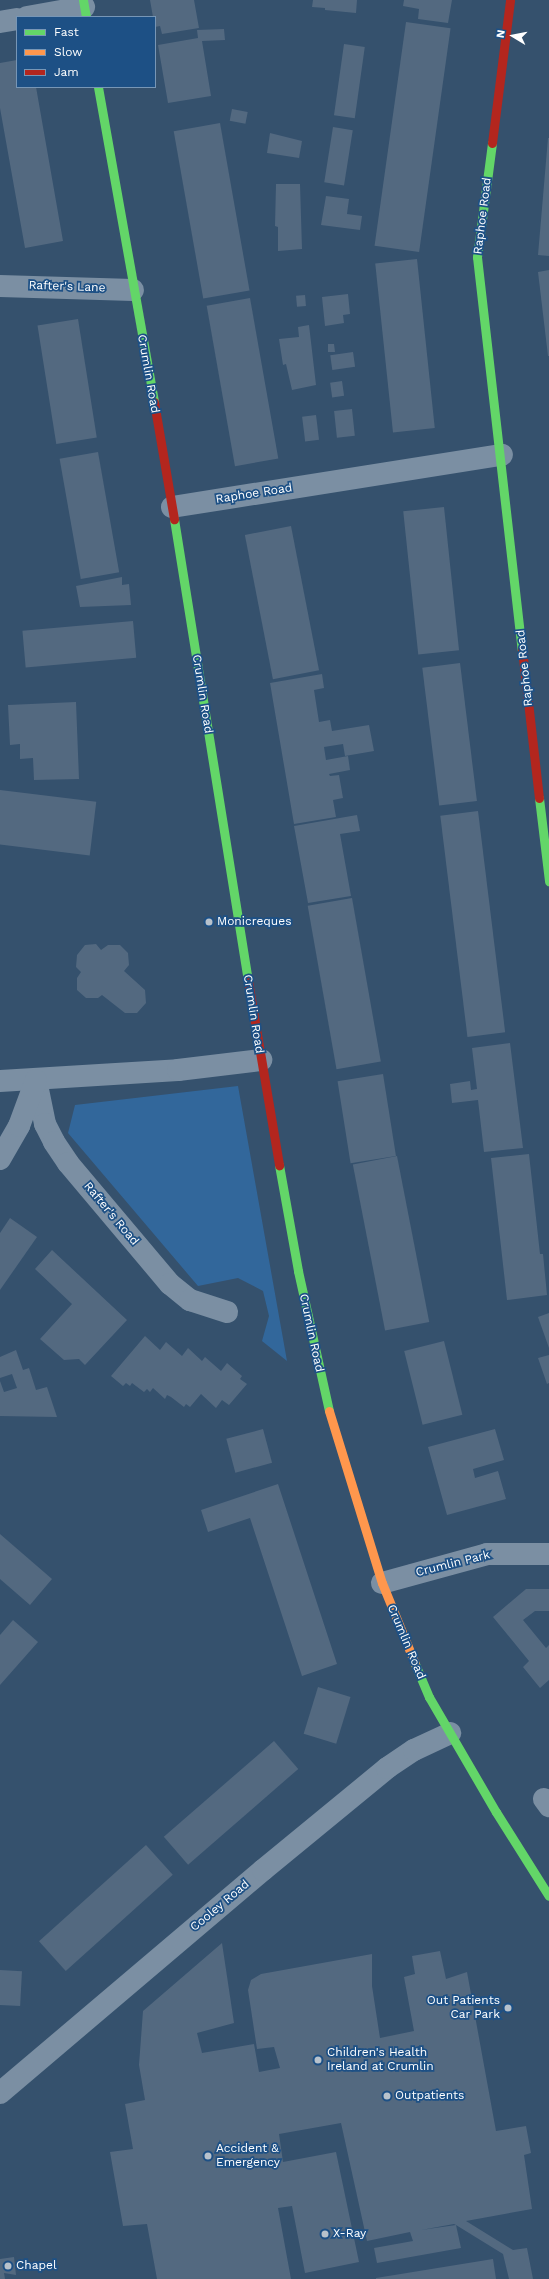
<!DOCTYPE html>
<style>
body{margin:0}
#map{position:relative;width:549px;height:2279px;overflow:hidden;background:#35516d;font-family:"Work Sans",sans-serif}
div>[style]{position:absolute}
.green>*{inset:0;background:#32679b}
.building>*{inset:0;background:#536980;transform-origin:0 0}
.street>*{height:22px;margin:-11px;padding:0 11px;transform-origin:11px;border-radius:11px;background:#7b8fa3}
.fast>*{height:9px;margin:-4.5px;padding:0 4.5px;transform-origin:4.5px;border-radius:4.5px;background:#63d668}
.slow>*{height:9px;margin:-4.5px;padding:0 4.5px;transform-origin:4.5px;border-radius:4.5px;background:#ff974d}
.jam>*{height:9px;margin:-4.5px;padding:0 4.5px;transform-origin:4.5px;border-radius:4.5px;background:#b3261e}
.dots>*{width:11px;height:11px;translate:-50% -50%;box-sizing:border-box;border:2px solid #1d5085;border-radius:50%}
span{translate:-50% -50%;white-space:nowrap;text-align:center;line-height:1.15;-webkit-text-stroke:3.5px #1d5085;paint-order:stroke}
.street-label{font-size:12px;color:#fff}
.poi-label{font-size:12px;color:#fff}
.left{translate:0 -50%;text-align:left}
.right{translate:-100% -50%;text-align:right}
.legend{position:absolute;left:16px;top:16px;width:140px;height:72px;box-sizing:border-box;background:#1d5085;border:1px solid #7796b6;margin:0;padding:5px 7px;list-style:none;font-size:12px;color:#fff}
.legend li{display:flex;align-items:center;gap:8px;height:20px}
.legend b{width:20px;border:1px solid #7796b6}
.north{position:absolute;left:493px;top:16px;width:40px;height:40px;-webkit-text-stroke:3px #1d5085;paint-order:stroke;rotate:280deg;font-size:11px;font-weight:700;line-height:16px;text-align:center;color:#fff}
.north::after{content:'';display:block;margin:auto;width:14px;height:18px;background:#fff;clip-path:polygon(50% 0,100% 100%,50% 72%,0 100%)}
</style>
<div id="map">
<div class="green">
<i style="clip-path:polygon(238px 1086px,287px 1361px,262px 1341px,269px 1316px,263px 1291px,238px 1278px,198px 1286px,68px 1133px,75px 1105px)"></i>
</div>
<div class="building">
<i style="clip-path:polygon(150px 0,194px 0,199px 28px,162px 34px,160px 26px,155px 27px,155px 17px,153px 17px)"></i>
<i style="clip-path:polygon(313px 0,357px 0,356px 13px,325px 10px,325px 8px,312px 7px)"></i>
<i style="clip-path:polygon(404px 0,452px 0,448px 23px,418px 19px,419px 9px,403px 6px)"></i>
<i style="left:406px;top:22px;width:45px;height:226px;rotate:8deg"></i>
<i style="clip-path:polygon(224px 29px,225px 40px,202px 41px,211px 96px,168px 103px,158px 45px,198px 38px,197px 30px)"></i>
<i style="left:344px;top:44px;width:21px;height:72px;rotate:8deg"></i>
<i style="clip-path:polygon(17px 60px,17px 87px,36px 87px,63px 241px,25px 248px,0 108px,0 63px)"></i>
<i style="left:232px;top:109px;width:16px;height:12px;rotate:11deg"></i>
<i style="left:220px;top:123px;width:170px;height:47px;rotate:80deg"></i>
<i style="left:333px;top:127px;width:20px;height:56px;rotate:9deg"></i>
<i style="clip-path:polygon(270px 133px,302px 141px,299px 158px,267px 153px)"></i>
<i style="clip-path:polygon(548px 138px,549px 138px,549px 256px,538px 255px)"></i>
<i style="clip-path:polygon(276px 184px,300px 184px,302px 249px,278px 251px,278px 227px,275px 226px)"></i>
<i style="clip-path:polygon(326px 196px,349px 199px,347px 214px,362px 216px,360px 230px,321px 225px)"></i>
<i style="left:417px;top:259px;width:170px;height:42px;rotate:84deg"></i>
<i style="clip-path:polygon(549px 270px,549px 356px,548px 356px,538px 272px)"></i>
<i style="clip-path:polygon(348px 294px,350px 314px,343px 315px,344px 323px,325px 326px,322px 297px)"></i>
<i style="left:305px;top:295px;width:11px;height:9px;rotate:85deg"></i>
<i style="left:250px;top:298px;width:163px;height:44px;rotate:80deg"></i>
<i style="left:78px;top:319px;width:120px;height:41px;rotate:81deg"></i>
<i style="clip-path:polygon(309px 325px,316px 385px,292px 390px,286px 364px,283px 365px,279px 339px,299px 337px,298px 327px)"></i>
<i style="clip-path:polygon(328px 344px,334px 344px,335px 352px,328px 352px)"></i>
<i style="left:353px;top:352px;width:15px;height:23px;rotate:82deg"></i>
<i style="left:342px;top:381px;width:15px;height:12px;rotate:82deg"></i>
<i style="left:352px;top:409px;width:27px;height:18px;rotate:84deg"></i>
<i style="left:316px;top:415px;width:25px;height:14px;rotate:83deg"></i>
<i style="left:98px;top:452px;width:122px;height:39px;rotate:80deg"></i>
<i style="left:444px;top:507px;width:144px;height:41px;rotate:84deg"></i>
<i style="left:291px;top:526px;width:147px;height:47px;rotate:79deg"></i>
<i style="clip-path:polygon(122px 577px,122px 585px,129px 584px,131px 605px,80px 607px,76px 586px)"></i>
<i style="left:133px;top:621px;width:37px;height:111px;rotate:85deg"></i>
<i style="left:460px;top:663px;width:139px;height:38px;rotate:83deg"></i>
<i style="clip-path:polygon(322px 674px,324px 688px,314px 690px,319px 722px,330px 720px,332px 731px,369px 725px,374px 751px,345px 756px,343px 744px,324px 747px,326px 760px,348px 756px,350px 770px,329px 774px,330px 776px,339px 775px,343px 798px,333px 800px,336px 817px,294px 824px,270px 683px)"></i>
<i style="clip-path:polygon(76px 702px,79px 779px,34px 780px,33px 758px,20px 759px,20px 744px,10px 745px,8px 705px)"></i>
<i style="left:0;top:790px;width:97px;height:54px;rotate:7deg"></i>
<i style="left:478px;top:811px;width:223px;height:38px;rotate:83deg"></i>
<i style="clip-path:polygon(357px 815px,360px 831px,340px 834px,351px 896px,308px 903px,294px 826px)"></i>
<i style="left:352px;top:898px;width:166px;height:45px;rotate:80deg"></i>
<i style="clip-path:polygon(96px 944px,101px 950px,108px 945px,120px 945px,128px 953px,129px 965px,124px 971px,145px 990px,146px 1003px,137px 1013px,125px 1013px,102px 995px,98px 998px,86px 998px,77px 990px,77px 978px,81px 972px,76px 967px,77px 955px,85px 945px)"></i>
<i style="clip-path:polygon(510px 1043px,523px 1148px,484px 1152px,478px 1100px,452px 1103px,450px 1084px,470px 1081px,471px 1090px,477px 1089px,472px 1048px)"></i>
<i style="left:383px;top:1074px;width:83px;height:46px;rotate:81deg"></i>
<i style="clip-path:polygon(529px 1154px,540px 1254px,543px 1254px,547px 1295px,507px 1300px,491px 1158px)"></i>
<i style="left:397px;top:1156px;width:169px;height:45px;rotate:79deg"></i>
<i style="clip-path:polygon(10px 1218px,37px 1237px,0 1290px,0 1233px)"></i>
<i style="clip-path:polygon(52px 1250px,127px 1320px,85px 1365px,79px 1359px,64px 1360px,40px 1339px,72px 1304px,35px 1269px)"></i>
<i style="clip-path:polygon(549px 1313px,549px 1348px,538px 1317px)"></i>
<i style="clip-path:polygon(145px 1336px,160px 1350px,166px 1342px,182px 1356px,188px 1348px,202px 1361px,205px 1357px,221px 1371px,227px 1363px,242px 1376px,240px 1379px,247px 1384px,229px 1405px,222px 1400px,216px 1408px,201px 1394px,190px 1407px,186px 1404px,184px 1407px,171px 1397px,167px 1395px,165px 1399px,153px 1388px,150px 1392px,147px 1389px,144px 1392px,132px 1383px,130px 1386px,126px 1383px,123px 1386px,111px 1376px)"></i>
<i style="left:444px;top:1341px;width:76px;height:41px;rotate:76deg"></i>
<i style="clip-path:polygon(16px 1350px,23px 1370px,29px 1368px,36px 1390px,47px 1387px,57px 1417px,0 1416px,0 1381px,4px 1392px,17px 1388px,12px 1374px,0 1378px,0 1357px)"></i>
<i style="clip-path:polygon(549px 1355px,549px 1383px,547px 1384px,538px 1358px)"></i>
<i style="left:263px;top:1429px;width:35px;height:38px;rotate:75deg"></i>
<i style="clip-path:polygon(495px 1429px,504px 1460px,473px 1469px,475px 1478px,498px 1471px,506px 1499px,447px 1515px,428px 1447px)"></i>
<i style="clip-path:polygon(278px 1484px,337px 1664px,302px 1676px,250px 1518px,208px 1532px,201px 1510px)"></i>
<i style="clip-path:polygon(0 1534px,52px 1579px,30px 1605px,0 1579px)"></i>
<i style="clip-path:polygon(526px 1589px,549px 1589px,549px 1611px,535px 1611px,523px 1620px,546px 1648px,549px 1645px,549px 1680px,540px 1688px,523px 1667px,529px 1661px,493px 1617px)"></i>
<i style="clip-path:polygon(13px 1620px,38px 1642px,0 1685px,0 1635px)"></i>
<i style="left:318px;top:1687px;width:34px;height:49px;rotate:17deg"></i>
<i style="left:274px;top:1741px;width:37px;height:146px;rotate:49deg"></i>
<i style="left:146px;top:1845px;width:40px;height:144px;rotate:48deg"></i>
<i style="clip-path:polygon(222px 1943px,234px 2023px,197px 2033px,202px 2053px,254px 2044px,259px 2072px,280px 2068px,274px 2047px,257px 2049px,248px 1990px,251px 1980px,261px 1974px,372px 1954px,372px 1986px,380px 2038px,414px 2031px,404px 1977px,415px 1974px,412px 1956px,440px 1951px,446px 1979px,467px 1972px,496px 2131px,526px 2126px,531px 2153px,524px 2155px,532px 2209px,466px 2221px,513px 2250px,527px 2248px,533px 2279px,509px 2279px,503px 2254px,456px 2225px,454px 2224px,421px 2230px,456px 2225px,461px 2248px,377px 2263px,374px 2248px,413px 2241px,410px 2232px,367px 2241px,341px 2123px,279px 2134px,283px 2162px,336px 2152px,359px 2262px,305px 2273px,292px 2206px,278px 2208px,291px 2279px,157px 2279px,147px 2224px,123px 2226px,110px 2152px,133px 2149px,125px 2104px,145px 2100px,139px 2065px,143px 2011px)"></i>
<i style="left:0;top:1970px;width:22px;height:35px;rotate:3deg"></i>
<i style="clip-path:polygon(14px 2257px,16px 2275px,4px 2273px,5px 2279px,0 2279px,0 2259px)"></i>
<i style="clip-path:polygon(493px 2259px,496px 2279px,376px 2279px,376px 2278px)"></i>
</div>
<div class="street">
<i style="left:27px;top:17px;width:58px;rotate:-10deg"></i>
<i style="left:0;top:22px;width:17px;rotate:-10deg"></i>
<i style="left:0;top:286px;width:133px;rotate:1.7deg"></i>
<i style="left:172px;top:507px;width:334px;rotate:-9deg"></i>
<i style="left:36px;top:1080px;width:45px;rotate:78.4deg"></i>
<i style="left:45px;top:1124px;width:20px;rotate:63deg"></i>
<i style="left:54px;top:1142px;width:25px;rotate:56deg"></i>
<i style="left:68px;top:1163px;width:158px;rotate:49.9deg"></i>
<i style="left:170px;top:1284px;width:26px;rotate:39deg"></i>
<i style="left:190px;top:1300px;width:39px;rotate:18deg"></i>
<i style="left:0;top:1081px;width:178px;rotate:-3.5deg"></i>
<i style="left:178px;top:1070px;width:84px;rotate:-6.9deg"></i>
<i style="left:0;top:1159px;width:38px;rotate:-60deg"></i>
<i style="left:19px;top:1126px;width:49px;rotate:-69.7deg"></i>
<i style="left:382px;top:1583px;width:109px;rotate:-15.4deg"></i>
<i style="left:487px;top:1554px;width:62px"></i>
<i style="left:544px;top:1799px;width:9px;rotate:54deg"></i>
<i style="left:0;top:2093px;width:345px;rotate:-40.3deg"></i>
<i style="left:263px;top:1870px;width:161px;rotate:-39.4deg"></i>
<i style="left:387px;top:1768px;width:32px;rotate:-34deg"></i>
<i style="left:414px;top:1750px;width:40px;rotate:-25deg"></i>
</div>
<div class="fast">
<i style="left:83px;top:0;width:17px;rotate:80deg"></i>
<i style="left:98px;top:87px;width:320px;rotate:79.9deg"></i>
<i style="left:492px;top:143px;width:115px;rotate:97.5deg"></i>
<i style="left:477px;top:257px;width:395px;rotate:83.5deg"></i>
<i style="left:174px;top:519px;width:468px;rotate:80.9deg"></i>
<i style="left:539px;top:798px;width:84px;rotate:83.1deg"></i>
<i style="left:279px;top:1165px;width:108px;rotate:79.8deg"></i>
<i style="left:298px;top:1271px;width:143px;rotate:77.5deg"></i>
<i style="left:415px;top:1664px;width:36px;rotate:67deg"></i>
<i style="left:429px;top:1697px;width:133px;rotate:59.8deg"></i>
<i style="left:496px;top:1812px;width:99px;rotate:57.8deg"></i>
</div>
<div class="slow">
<i style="left:329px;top:1411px;width:180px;rotate:72.9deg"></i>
<i style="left:382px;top:1583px;width:87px;rotate:67.8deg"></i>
</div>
<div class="jam">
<i style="left:492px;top:143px;width:144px;rotate:-82.8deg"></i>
<i style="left:154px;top:402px;width:119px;rotate:80.3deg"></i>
<i style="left:522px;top:649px;width:150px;rotate:83.5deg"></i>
<i style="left:248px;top:981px;width:187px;rotate:80.4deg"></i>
</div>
<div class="dots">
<i style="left:209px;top:922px;background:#b8c2cc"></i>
<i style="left:508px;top:2008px;background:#b8c2cc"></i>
<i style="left:318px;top:2060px;background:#b8c2cc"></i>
<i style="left:387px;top:2096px;background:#b8c2cc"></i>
<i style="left:208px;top:2156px;background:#b8c2cc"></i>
<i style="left:325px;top:2234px;background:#b8c2cc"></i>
<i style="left:8px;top:2266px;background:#b8c2cc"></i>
</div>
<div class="street-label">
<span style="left:483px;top:216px;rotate:-83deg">Raphoe Road</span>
<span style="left:67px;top:287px;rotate:2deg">Rafter's Lane</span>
<span style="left:148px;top:374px;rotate:80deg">Crumlin Road</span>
<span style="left:254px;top:494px;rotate:-9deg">Raphoe Road</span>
<span style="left:525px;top:668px;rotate:-96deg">Raphoe Road</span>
<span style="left:202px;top:694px;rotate:81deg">Crumlin Road</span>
<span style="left:253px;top:1014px;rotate:81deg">Crumlin Road</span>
<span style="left:111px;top:1214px;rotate:50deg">Rafter's Road</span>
<span style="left:311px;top:1333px;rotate:78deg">Crumlin Road</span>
<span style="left:453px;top:1564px;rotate:-14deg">Crumlin Park</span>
<span style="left:406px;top:1642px;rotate:67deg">Crumlin Road</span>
<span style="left:220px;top:1906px;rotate:-40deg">Cooley Road</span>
</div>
<div class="poi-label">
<span class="left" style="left:217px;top:922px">Monicreques</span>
<span class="right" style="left:500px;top:2008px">Out Patients<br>Car Park</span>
<span class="left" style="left:327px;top:2060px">Children's Health<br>Ireland at Crumlin</span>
<span class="left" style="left:395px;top:2096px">Outpatients</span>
<span class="left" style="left:216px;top:2156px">Accident &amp;<br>Emergency</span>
<span class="left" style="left:333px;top:2234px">X-Ray</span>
<span class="left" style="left:16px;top:2266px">Chapel</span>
</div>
<ul class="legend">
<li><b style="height:5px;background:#63d668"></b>Fast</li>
<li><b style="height:5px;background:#ff974d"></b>Slow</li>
<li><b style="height:5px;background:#b3261e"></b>Jam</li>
</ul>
<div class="north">N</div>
</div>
